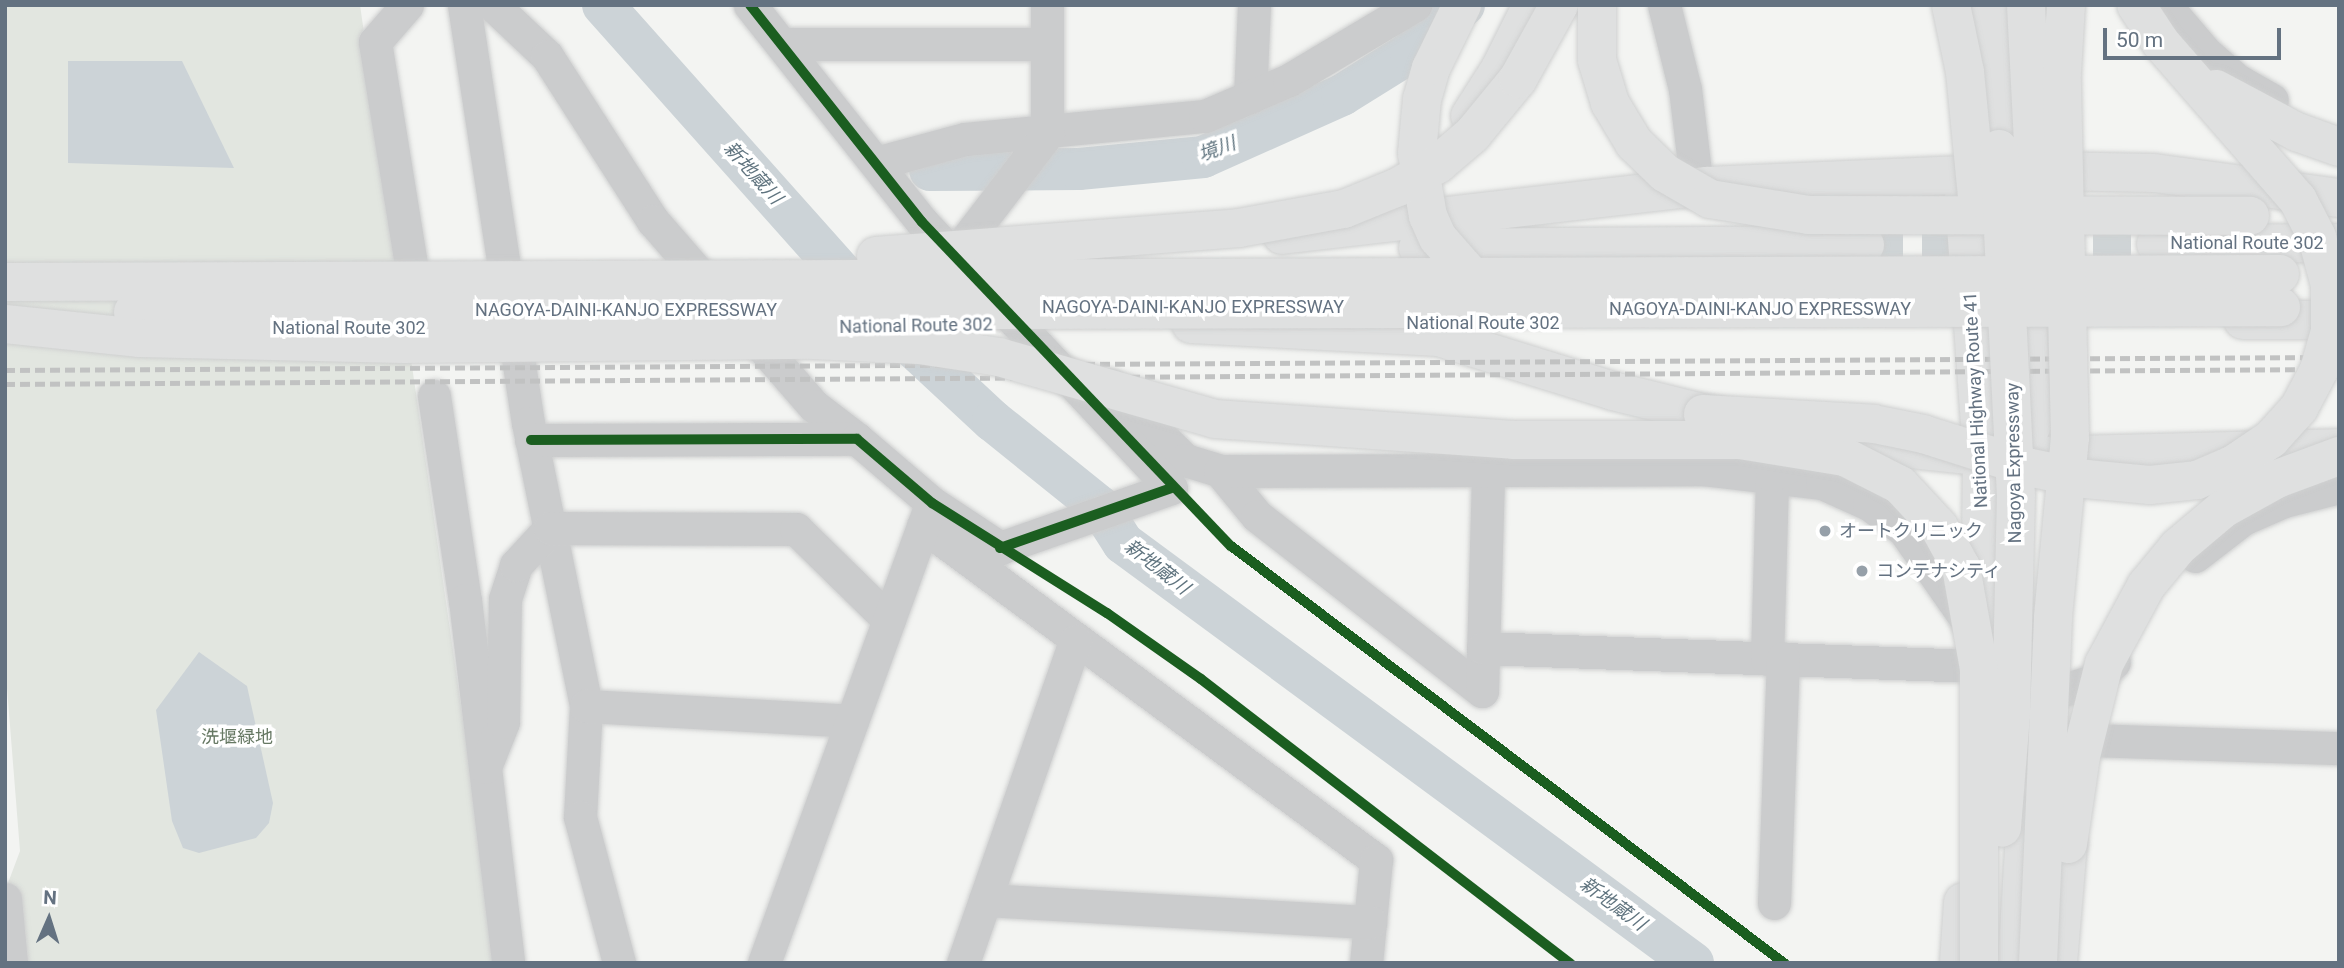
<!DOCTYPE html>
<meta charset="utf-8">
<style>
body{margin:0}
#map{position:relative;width:2344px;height:968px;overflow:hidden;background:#f3f4f2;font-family:Roboto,"Noto Sans JP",sans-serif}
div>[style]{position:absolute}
.green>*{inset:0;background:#e2e6e0}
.water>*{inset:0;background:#ccd3d7}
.river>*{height:42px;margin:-21px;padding:0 21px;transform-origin:21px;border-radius:21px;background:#ccd3d7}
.highway-tunnel>*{height:38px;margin-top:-19px;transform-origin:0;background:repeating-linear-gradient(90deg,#cfd4d6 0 38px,transparent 0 57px)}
.roads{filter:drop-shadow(0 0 2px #cfd0d0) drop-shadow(0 0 2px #cfd0d0)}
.minor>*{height:33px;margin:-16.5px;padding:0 16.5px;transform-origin:16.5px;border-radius:16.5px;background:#cbcccd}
.highway>*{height:38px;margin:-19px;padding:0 19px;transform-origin:19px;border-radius:19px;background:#dfe0e0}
.rail>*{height:5px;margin-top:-2.5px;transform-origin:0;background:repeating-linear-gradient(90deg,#c1c2c2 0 10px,transparent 0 15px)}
.bridges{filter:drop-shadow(0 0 2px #cfd0d0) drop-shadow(0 0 2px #cfd0d0)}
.highway-bridge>*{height:38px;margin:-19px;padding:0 19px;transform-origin:19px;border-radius:19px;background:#dfe0e0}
.cycleway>*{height:10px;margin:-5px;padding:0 5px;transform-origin:5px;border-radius:5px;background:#1b5e20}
.dots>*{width:19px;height:19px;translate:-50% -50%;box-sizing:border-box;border:4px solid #fff;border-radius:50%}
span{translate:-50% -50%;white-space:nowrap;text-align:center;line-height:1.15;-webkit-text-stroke:7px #fff;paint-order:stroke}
.street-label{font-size:18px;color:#647281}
.poi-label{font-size:18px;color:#647281}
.left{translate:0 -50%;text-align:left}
.park-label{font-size:18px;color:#667863}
.water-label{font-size:19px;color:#60747f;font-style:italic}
.frame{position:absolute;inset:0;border:7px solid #647281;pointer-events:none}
.north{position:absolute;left:14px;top:884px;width:70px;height:70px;-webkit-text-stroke:5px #fff;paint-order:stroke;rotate:3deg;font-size:19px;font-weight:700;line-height:28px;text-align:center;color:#647281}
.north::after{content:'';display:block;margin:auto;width:24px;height:32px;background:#647281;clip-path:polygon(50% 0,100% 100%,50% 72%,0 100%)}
.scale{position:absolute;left:2103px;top:28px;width:178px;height:32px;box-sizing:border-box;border:4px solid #647281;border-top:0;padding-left:9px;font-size:21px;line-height:24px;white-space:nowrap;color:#647281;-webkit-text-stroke:5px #fff;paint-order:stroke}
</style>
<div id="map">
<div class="green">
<i style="clip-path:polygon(5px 5px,360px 5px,498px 963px,5px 963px,5px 891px,20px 851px,5px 663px)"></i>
</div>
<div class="water">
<i style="clip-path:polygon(68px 61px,182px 61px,234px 168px,68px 163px)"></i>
<i style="clip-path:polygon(199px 652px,247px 686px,273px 803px,269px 823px,256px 838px,199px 853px,183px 848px,172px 821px,156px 710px)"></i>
</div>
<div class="river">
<i style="left:603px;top:5px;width:419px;rotate:48.3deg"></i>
<i style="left:882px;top:318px;width:151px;rotate:42.9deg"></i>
<i style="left:993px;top:421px;width:137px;rotate:38.8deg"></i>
<i style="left:1100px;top:507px;width:43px;rotate:57.4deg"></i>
<i style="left:1123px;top:543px;width:708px;rotate:36.38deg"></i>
<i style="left:930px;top:170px;width:149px;rotate:-0.4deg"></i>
<i style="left:1079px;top:169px;width:125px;rotate:-5.5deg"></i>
<i style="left:1203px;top:157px;width:152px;rotate:-24deg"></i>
<i style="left:1342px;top:95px;width:81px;rotate:-31.9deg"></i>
<i style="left:1411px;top:52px;width:71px;rotate:-41.6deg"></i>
</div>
<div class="highway-tunnel">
<i style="left:1865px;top:245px;width:291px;rotate:-0.2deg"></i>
</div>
<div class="roads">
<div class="minor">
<i style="left:407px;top:5px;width:49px;rotate:130.9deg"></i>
<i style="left:375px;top:42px;width:237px;rotate:80.8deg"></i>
<i style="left:464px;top:5px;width:423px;rotate:81.3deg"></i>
<i style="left:528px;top:423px;width:289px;rotate:78.4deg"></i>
<i style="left:586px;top:706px;width:111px;rotate:93.1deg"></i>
<i style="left:580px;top:817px;width:151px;rotate:75deg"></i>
<i style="left:493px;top:5px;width:74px;rotate:43.4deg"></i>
<i style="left:547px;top:56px;width:196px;rotate:57.3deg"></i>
<i style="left:653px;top:221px;width:245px;rotate:49deg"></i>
<i style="left:814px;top:406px;width:54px;rotate:37.5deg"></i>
<i style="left:1664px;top:5px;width:87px;rotate:76deg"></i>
<i style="left:1685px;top:89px;width:100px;rotate:83.1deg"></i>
<i style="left:2165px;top:5px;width:63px;rotate:49.5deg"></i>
<i style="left:2206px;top:53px;width:41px;rotate:41.1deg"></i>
<i style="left:2237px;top:80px;width:40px;rotate:29.7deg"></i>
<i style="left:782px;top:44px;width:263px"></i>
<i style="left:1250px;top:97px;width:92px;rotate:-87.5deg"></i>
<i style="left:876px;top:163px;width:92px;rotate:-15.1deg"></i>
<i style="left:965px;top:139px;width:241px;rotate:-5.5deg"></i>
<i style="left:1205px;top:116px;width:91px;rotate:-23.2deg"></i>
<i style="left:1289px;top:80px;width:147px;rotate:-30.8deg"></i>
<i style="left:953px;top:257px;width:155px;rotate:-52.6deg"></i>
<i style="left:1047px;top:134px;width:129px;rotate:-90deg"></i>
<i style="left:1110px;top:386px;width:105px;rotate:44.6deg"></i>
<i style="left:1185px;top:460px;width:37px;rotate:17deg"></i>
<i style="left:1220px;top:471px;width:58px;rotate:50.6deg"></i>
<i style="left:1257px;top:516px;width:285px;rotate:37.9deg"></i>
<i style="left:1482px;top:691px;width:219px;rotate:-88.4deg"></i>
<i style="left:434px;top:396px;width:206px;rotate:81.4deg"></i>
<i style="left:465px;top:600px;width:366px;rotate:83.2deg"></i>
<i style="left:531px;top:440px;width:326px;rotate:-0.2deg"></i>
<i style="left:857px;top:439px;width:99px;rotate:40.5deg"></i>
<i style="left:932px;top:503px;width:82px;rotate:33.5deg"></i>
<i style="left:1000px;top:548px;width:181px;rotate:-19.3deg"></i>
<i style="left:1171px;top:488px;width:364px;rotate:-133.1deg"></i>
<i style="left:922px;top:222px;width:277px;rotate:-128.4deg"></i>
<i style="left:1220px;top:471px;width:482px;rotate:-0.2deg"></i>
<i style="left:1702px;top:469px;width:121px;rotate:6.7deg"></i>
<i style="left:1822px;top:483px;width:51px;rotate:24.1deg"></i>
<i style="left:1869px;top:504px;width:44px;rotate:36.6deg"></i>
<i style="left:1904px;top:530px;width:117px;rotate:55.1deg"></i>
<i style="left:923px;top:526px;width:563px;rotate:36.4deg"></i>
<i style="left:1376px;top:860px;width:103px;rotate:95.5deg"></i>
<i style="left:2195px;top:556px;width:61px;rotate:-37.6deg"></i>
<i style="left:2243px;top:519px;width:45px;rotate:-23.7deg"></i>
<i style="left:2284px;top:501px;width:57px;rotate:-14.3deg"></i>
<i style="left:1483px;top:648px;width:494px;rotate:2.1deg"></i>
<i style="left:1767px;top:659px;width:184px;rotate:-88.4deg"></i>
<i style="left:1772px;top:475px;width:20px;rotate:-27deg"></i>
<i style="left:2057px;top:692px;width:38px;rotate:-17deg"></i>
<i style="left:2093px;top:681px;width:28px;rotate:-42deg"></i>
<i style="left:586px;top:706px;width:266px;rotate:3.2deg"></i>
<i style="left:2061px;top:739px;width:278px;rotate:1.9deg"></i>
<i style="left:485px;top:767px;width:48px;rotate:-68.2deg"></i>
<i style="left:503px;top:722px;width:123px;rotate:-89.1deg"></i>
<i style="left:505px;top:599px;width:36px;rotate:-72deg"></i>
<i style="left:516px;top:565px;width:50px;rotate:-47.4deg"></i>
<i style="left:550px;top:528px;width:246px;rotate:0.2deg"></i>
<i style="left:796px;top:529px;width:130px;rotate:44.4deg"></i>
<i style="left:5px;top:899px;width:64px;rotate:84.6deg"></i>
<i style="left:985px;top:900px;width:386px;rotate:3.3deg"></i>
<i style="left:1774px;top:903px;width:245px;rotate:-87.9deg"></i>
<i style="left:764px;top:963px;width:487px;rotate:-70deg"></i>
<i style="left:963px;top:963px;width:341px;rotate:-70.8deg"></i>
</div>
<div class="highway">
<i style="left:1991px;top:5px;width:144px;rotate:86.8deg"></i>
<i style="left:1470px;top:116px;width:56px;rotate:-57.4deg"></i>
<i style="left:1500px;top:69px;width:72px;rotate:-63.4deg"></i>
<i style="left:1963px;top:182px;width:275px;rotate:86deg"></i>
<i style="left:1982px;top:456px;width:162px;rotate:90.7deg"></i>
<i style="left:1282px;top:235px;width:428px;rotate:-6.6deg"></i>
<i style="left:1707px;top:186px;width:341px;rotate:-2.5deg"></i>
<i style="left:2048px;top:171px;width:106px;rotate:1.1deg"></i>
<i style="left:2154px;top:173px;width:187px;rotate:7.7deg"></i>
<i style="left:2156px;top:244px;width:183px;rotate:-0.3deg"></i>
<i style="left:1418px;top:248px;width:447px;rotate:-0.4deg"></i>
<i style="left:2243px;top:320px;width:96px"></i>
<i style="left:1191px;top:324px;width:248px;rotate:3deg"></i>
<i style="left:1439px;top:337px;width:182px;rotate:17.2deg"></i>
<i style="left:1613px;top:391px;width:125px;rotate:13.9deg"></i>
<i style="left:1817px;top:439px;width:150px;rotate:6.1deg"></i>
<i style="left:2009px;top:456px;width:15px;rotate:-32deg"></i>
<i style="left:2022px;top:448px;width:25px;rotate:-67deg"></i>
<i style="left:2032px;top:425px;width:152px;rotate:-92.6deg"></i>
<i style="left:2037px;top:456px;width:302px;rotate:-1.5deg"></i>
<i style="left:1959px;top:963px;width:61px;rotate:-86.2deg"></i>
<i style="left:2017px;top:963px;width:147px;rotate:-86.5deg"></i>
<i style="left:2058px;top:963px;width:119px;rotate:-85.2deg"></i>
</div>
</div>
<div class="rail">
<i style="left:5px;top:370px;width:2334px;rotate:-0.32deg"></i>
<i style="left:5px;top:384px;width:2334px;rotate:-0.37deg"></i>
</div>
<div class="bridges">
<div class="highway-bridge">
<i style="left:1462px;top:5px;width:70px;rotate:116.2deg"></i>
<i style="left:1431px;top:68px;width:32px;rotate:106deg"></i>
<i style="left:1422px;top:99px;width:54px;rotate:95.3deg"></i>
<i style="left:1417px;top:153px;width:64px;rotate:80.1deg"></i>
<i style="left:1428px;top:216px;width:24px;rotate:66deg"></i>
<i style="left:1438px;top:238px;width:67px;rotate:48.7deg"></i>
<i style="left:1597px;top:5px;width:55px;rotate:90deg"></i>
<i style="left:1597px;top:60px;width:45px;rotate:73.2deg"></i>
<i style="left:1610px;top:103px;width:47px;rotate:59deg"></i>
<i style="left:1634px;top:143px;width:43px;rotate:44.1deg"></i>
<i style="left:1665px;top:173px;width:52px;rotate:30deg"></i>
<i style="left:1710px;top:199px;width:100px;rotate:9.2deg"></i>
<i style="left:1809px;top:215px;width:441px;rotate:0.1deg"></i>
<i style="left:1951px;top:5px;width:68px;rotate:78.2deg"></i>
<i style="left:1965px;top:72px;width:126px;rotate:84.5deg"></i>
<i style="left:2026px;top:5px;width:295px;rotate:87.1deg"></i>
<i style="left:2216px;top:89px;width:92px;rotate:28deg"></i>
<i style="left:2297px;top:132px;width:45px;rotate:19.7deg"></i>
<i style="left:1999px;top:149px;width:346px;rotate:87.2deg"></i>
<i style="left:2016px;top:495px;width:220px;rotate:91.3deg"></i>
<i style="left:2011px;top:715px;width:113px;rotate:94.6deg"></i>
<i style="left:876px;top:256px;width:364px;rotate:-4.4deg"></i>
<i style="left:1239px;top:228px;width:107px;rotate:-10.3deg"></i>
<i style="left:1344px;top:209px;width:58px;rotate:-22.2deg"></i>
<i style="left:1398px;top:187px;width:46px;rotate:-29.9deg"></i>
<i style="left:1438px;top:164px;width:45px;rotate:-40.5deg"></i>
<i style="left:1472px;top:135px;width:72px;rotate:-50.6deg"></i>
<i style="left:1518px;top:79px;width:85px;rotate:-61deg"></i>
<i style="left:5px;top:282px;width:2275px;rotate:-0.2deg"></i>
<i style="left:133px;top:312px;width:2148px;rotate:-0.13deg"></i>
<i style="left:5px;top:324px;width:136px;rotate:5.9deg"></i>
<i style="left:140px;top:338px;width:264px;rotate:1.3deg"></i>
<i style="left:404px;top:344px;width:409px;rotate:-0.6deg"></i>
<i style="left:813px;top:340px;width:106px;rotate:2.7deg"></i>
<i style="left:919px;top:345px;width:81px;rotate:8.5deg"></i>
<i style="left:999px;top:357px;width:225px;rotate:16deg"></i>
<i style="left:1215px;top:419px;width:299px;rotate:4deg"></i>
<i style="left:1513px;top:440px;width:227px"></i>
<i style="left:1740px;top:440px;width:106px;rotate:9.2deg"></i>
<i style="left:1845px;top:457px;width:62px;rotate:27deg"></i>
<i style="left:1900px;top:485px;width:57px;rotate:47.1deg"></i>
<i style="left:1939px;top:527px;width:46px;rotate:61.2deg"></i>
<i style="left:1961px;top:567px;width:104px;rotate:80deg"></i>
<i style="left:1979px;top:669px;width:294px;rotate:90deg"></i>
<i style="left:1703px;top:414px;width:171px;rotate:3.3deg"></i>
<i style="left:1874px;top:424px;width:50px;rotate:11.5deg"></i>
<i style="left:1923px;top:434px;width:109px;rotate:17.6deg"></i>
<i style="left:2027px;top:467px;width:60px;rotate:11.5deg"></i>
<i style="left:2086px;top:479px;width:64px;rotate:5.4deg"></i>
<i style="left:2150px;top:485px;width:47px;rotate:-6.1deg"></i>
<i style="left:2197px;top:480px;width:40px;rotate:-23.4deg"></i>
<i style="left:2234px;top:464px;width:45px;rotate:-34deg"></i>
<i style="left:2271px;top:439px;width:42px;rotate:-47.9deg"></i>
<i style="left:2299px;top:408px;width:43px;rotate:-62.2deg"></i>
<i style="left:2319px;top:370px;width:41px;rotate:-74.2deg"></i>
<i style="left:2330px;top:331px;width:46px;rotate:-90deg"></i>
<i style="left:2330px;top:285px;width:50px;rotate:-105.2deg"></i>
<i style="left:2317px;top:237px;width:42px;rotate:-117.2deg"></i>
<i style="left:2298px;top:200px;width:208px;rotate:-131.1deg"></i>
<i style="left:2161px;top:43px;width:45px;rotate:-123.3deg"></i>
<i style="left:2068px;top:844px;width:89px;rotate:-81.6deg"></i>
<i style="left:2081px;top:756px;width:95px;rotate:-76deg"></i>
<i style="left:2104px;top:664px;width:89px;rotate:-61.7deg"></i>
<i style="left:2146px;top:586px;width:50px;rotate:-50.6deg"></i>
<i style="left:2178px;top:547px;width:59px;rotate:-40.2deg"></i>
<i style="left:2223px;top:509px;width:62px;rotate:-29.1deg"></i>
<i style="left:2277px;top:479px;width:66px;rotate:-20.4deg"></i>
<i style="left:2038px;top:963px;width:346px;rotate:-87.5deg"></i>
<i style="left:2053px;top:617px;width:180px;rotate:-84.6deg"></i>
<i style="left:2070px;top:438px;width:366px;rotate:-91.3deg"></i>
<i style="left:2062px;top:72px;width:67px;rotate:-86.6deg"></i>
</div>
</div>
<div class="cycleway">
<i style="left:750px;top:5px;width:277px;rotate:51.6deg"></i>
<i style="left:922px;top:222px;width:448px;rotate:46.4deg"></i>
<i style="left:1231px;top:546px;width:693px;rotate:37.02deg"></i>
<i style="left:531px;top:440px;width:326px;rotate:-0.2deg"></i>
<i style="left:857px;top:439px;width:99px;rotate:40.5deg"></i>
<i style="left:932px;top:503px;width:207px;rotate:32.2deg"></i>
<i style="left:1107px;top:613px;width:115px;rotate:35.1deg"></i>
<i style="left:1201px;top:679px;width:466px;rotate:37.6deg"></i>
<i style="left:1000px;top:548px;width:181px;rotate:-19.3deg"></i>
</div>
<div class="dots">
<i style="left:1825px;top:531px;background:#96a0a9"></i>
<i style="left:1862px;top:571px;background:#96a0a9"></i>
</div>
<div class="street-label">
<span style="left:2247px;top:243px">National Route 302</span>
<span style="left:1193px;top:307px">NAGOYA-DAINI-KANJO EXPRESSWAY</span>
<span style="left:1760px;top:309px">NAGOYA-DAINI-KANJO EXPRESSWAY</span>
<span style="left:626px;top:310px">NAGOYA-DAINI-KANJO EXPRESSWAY</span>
<span style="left:1483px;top:323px">National Route 302</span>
<span style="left:916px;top:326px;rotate:-1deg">National Route 302</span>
<span style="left:349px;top:328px">National Route 302</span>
<span style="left:1976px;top:400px;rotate:-93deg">National Highway Route 41</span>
<span style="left:2014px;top:463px;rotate:-91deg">Nagoya Expressway</span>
</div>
<div class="poi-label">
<span class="left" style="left:1839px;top:531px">オートクリニック</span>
<span class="left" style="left:1876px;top:571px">コンテナシティ</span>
</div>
<div class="park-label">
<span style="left:237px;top:737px">洗堰緑地</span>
</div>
<div class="water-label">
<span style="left:1217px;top:149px;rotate:-20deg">境川</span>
<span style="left:753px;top:173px;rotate:48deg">新地蔵川</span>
<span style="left:1157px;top:567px;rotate:38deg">新地蔵川</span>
<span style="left:1613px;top:904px;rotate:36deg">新地蔵川</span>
</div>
<div class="frame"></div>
<div class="north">N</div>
<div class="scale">50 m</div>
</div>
